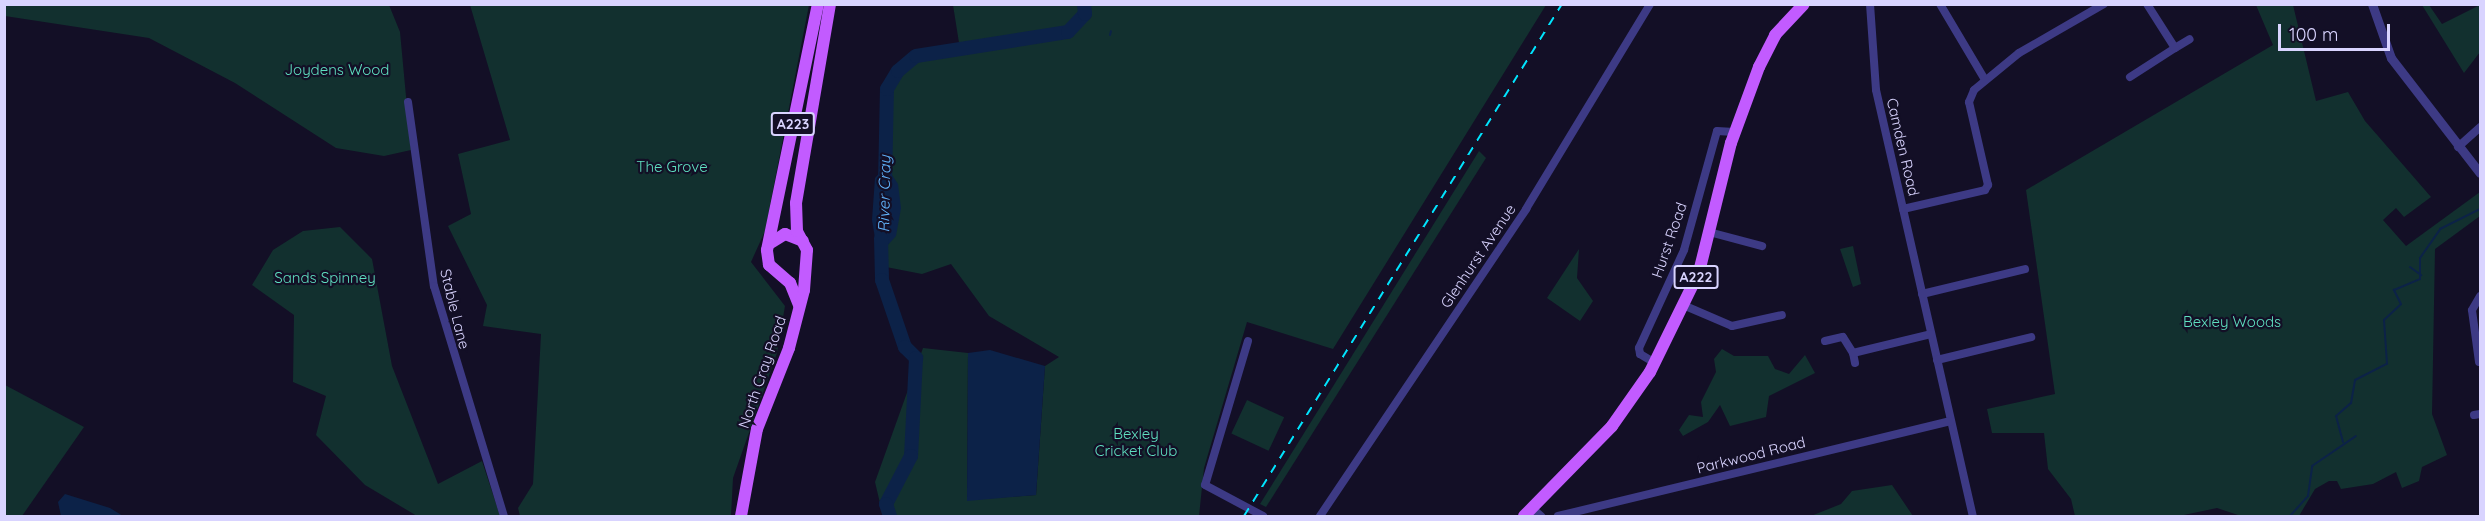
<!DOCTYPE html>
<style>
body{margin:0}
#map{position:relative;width:2485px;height:521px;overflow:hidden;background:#130f26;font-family:Quicksand,sans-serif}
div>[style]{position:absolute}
.green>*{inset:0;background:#12302f;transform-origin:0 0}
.water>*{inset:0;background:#0c2248}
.stream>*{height:2px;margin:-1px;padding:0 1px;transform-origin:1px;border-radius:1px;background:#0c2248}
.river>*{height:14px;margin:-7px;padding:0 7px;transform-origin:7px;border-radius:7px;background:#0c2248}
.minor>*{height:8px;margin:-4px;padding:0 4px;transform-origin:4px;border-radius:4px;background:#3d3a85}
.tertiary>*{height:9px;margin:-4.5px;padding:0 4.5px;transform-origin:4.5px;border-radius:4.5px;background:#3d3a85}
.primary>*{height:12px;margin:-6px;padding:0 6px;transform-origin:6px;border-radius:6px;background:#c25bff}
.rail>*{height:2px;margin-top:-1px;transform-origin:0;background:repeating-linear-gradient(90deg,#00e5ff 0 9px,transparent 0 17px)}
span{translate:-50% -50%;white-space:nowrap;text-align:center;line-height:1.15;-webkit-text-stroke:4.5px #130f26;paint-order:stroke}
.shield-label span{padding:2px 4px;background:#130f26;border:2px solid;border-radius:4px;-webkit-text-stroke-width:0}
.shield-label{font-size:14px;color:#d9d4ff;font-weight:700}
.park-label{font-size:15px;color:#5fe0c0}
.street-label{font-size:15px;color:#d9d4ff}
.water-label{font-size:16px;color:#62b6ff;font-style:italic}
.frame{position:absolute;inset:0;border:6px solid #d9d4ff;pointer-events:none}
.scale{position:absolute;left:2278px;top:24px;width:112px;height:27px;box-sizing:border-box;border:3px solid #d9d4ff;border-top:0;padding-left:8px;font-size:18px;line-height:21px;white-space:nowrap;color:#d9d4ff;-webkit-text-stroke:4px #130f26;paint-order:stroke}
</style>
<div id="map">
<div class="green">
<i style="clip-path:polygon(1056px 4px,1546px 5px,1333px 349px,1247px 322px,1204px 468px,1199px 516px,883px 516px,875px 482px,923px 348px,968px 353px,967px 500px,1036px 495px,1045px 366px,1059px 357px,989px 316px,951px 264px,922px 274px,881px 266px,887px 89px,916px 56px,960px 49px,953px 5px)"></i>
<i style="clip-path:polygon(4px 5px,389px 5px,400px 32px,411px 150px,384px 156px,336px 148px,235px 83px,149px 38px,5px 16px)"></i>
<i style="clip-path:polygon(470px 5px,809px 5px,765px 231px,751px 262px,785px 306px,777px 353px,733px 478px,731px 516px,520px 516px,518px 508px,533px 484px,541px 334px,483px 326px,487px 305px,448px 226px,471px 214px,458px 154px,510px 140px)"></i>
<i style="clip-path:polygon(2256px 5px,2293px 5px,2316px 101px,2348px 92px,2365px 121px,2431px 197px,2404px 217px,2396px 208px,2383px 220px,2406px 246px,2480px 192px,2480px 216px,2435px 249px,2432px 414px,2447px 455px,2422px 467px,2419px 481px,2402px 488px,2396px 472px,2373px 484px,2341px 489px,2337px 481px,2329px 481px,2315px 489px,2299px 516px,2241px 516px,2217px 508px,2179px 516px,2075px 516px,2071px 499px,2048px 469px,2044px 433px,1992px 433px,1987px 409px,2055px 394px,2026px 190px,2273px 45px)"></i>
<i style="clip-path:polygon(2422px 5px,2429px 5px,2442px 24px,2480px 5px,2480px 52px,2464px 73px)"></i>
<i style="clip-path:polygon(1479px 151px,1486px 158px,1266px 507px,1260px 504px)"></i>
<i style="clip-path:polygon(340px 227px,372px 259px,392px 366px,438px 484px,482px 461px,500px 516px,417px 516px,365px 485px,316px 435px,326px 396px,293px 382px,294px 315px,252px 285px,273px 250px,303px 231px)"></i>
<i style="clip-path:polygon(1853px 246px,1861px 284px,1853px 287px,1840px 249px)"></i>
<i style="clip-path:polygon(1579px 249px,1577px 278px,1593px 301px,1580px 321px,1547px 298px)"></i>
<i style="clip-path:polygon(1722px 349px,1734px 356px,1768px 356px,1775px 369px,1789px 374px,1805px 355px,1815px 373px,1769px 396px,1766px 417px,1730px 426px,1720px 405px,1708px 422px,1683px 436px,1679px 430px,1689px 415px,1703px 417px,1701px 402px,1716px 372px,1714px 359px)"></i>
<i style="clip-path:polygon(5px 385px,84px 427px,22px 516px,5px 516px)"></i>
<i style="left:1247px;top:400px;width:41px;height:37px;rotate:25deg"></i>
<i style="clip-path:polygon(1892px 485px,1913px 516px,1811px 516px,1841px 504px,1852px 491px)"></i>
</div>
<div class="water">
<i style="clip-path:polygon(886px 166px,898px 184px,901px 208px,896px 236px,878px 256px,872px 220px,875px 178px)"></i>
<i style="clip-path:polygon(990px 350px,1045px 366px,1036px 495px,967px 501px,968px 353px)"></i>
<i style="clip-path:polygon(65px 494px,110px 508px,123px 516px,61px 516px,58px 502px)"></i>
</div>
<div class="stream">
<i style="left:1110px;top:35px;width:4px;rotate:-76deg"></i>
<i style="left:2410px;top:267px;width:14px;rotate:36deg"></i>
<i style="left:2343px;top:442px;width:27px;rotate:-105deg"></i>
<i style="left:2336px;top:416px;width:20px;rotate:-41deg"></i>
<i style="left:2351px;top:403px;width:23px;rotate:-80deg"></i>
<i style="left:2355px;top:380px;width:36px;rotate:-27deg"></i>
<i style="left:2387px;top:364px;width:44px;rotate:-93.9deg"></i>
<i style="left:2384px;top:320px;width:23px;rotate:-43deg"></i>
<i style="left:2401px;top:304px;width:16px;rotate:-117deg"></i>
<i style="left:2394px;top:290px;width:28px;rotate:-23deg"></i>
<i style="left:2420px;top:279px;width:21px;rotate:-90deg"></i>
<i style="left:2420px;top:258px;width:35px;rotate:-55deg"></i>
<i style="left:2440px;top:229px;width:45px;rotate:-26.6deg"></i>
<i style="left:2290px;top:516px;width:27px;rotate:-48deg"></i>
<i style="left:2308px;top:496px;width:30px;rotate:-82deg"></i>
<i style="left:2312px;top:466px;width:53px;rotate:-34.3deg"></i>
</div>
<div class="river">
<i style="left:885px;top:183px;width:94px;rotate:-88.8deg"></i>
<i style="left:887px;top:89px;width:21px;rotate:-59deg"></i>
<i style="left:898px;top:71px;width:23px;rotate:-40deg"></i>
<i style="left:916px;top:56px;width:154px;rotate:-9deg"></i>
<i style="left:1068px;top:32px;width:25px;rotate:-47deg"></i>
<i style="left:1085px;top:14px;width:10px;rotate:-96deg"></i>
<i style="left:881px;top:238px;width:42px;rotate:88.6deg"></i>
<i style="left:882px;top:280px;width:71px;rotate:71.1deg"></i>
<i style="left:905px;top:347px;width:16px;rotate:45deg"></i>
<i style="left:916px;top:358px;width:98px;rotate:92.9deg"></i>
<i style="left:911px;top:456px;width:54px;rotate:117.5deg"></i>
<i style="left:886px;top:504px;width:13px;rotate:72deg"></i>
</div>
<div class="minor">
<i style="left:1870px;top:4px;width:86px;rotate:86deg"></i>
<i style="left:1876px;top:90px;width:437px;rotate:77.2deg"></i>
<i style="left:1940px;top:4px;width:86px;rotate:59.3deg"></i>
<i style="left:2175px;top:48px;width:17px;rotate:-31deg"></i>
<i style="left:2130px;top:77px;width:54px;rotate:-32.8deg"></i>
<i style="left:2175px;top:48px;width:52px;rotate:-122.5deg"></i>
<i style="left:408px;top:102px;width:186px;rotate:82deg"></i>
<i style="left:434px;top:286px;width:240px;rotate:73.1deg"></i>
<i style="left:2458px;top:147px;width:30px;rotate:-42deg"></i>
<i style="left:1903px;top:209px;width:84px;rotate:-13deg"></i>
<i style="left:1985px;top:190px;width:6px;rotate:-59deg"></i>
<i style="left:1988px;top:185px;width:85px;rotate:-102.9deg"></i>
<i style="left:1969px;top:102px;width:13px;rotate:-67deg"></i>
<i style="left:1974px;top:90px;width:58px;rotate:-39.4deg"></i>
<i style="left:2019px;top:53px;width:98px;rotate:-30deg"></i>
<i style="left:1709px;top:232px;width:55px;rotate:14.8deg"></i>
<i style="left:1922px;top:294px;width:106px;rotate:-13.6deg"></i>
<i style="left:1683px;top:305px;width:53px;rotate:23.2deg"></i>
<i style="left:1732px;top:326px;width:51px;rotate:-12.4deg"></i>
<i style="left:1248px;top:341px;width:150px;rotate:106.6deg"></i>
<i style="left:1205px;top:485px;width:66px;rotate:28.1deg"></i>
<i style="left:1825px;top:341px;width:18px;rotate:-13deg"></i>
<i style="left:1843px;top:337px;width:19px;rotate:58deg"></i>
<i style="left:1937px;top:360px;width:97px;rotate:-13.7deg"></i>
<i style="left:2479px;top:362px;width:52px;rotate:-97.7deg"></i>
<i style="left:2472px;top:310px;width:16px;rotate:-60deg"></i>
<i style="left:1655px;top:363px;width:17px;rotate:-149deg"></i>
<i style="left:1640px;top:354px;width:6px;rotate:-99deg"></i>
<i style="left:1639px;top:348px;width:108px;rotate:-65.3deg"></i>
<i style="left:1684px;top:250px;width:123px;rotate:-74.5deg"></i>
<i style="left:1717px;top:131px;width:17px;rotate:3deg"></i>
<i style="left:1855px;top:363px;width:10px;rotate:-101deg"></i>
<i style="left:1853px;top:353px;width:80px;rotate:-13.7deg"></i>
<i style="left:2474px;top:415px;width:6px;rotate:-9deg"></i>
<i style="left:1533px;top:509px;width:11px;rotate:41deg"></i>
<i style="left:1320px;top:516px;width:370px;rotate:-56.1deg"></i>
<i style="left:1526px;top:209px;width:240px;rotate:-58.8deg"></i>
<i style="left:1558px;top:516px;width:404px;rotate:-13.6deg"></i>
</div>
<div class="tertiary">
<i style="left:2372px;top:4px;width:57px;rotate:70.6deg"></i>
<i style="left:2391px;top:58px;width:145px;rotate:52.3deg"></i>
</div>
<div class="primary">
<i style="left:769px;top:244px;width:19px;rotate:-32deg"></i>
<i style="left:785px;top:234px;width:19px;rotate:21deg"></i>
<i style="left:799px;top:305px;width:24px;rotate:-112deg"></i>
<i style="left:790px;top:283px;width:28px;rotate:-139deg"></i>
<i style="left:769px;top:265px;width:15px;rotate:-98deg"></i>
<i style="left:767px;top:250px;width:251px;rotate:-78.3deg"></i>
<i style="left:741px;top:516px;width:88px;rotate:-79.6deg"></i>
<i style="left:757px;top:429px;width:87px;rotate:-68.4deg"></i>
<i style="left:789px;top:348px;width:60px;rotate:-75.5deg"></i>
<i style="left:804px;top:290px;width:40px;rotate:-85.7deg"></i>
<i style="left:807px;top:250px;width:21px;rotate:-118deg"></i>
<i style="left:797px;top:231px;width:28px;rotate:-92deg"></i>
<i style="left:796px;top:203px;width:202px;rotate:-80.3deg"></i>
<i style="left:1524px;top:516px;width:126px;rotate:-45.6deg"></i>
<i style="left:1612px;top:426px;width:66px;rotate:-54.9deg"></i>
<i style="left:1650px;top:372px;width:111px;rotate:-63.9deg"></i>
<i style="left:1699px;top:272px;width:133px;rotate:-76.1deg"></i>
<i style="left:1731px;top:143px;width:81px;rotate:-69.8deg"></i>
<i style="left:1759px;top:67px;width:36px;rotate:-63deg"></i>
<i style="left:1775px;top:35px;width:42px;rotate:-46.9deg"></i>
</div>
<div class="rail">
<i style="left:1244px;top:516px;width:603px;rotate:-58.16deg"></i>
</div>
<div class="shield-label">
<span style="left:793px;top:124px">A223</span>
<span style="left:1696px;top:277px">A222</span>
</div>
<div class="park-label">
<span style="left:337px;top:70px">Joydens Wood</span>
<span style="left:672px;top:167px">The Grove</span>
<span style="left:325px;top:278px">Sands Spinney</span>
<span style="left:2232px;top:322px">Bexley Woods</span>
<span style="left:1136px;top:442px">Bexley<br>Cricket Club</span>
</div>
<div class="street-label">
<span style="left:1903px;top:147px;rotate:77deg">Camden Road</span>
<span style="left:1669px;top:240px;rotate:-71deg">Hurst Road</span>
<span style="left:1478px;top:256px;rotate:-56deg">Glenhurst Avenue</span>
<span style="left:455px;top:309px;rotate:76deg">Stable Lane</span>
<span style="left:762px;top:372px;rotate:-71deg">North Cray Road</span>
<span style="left:1751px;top:455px;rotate:-14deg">Parkwood Road</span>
</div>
<div class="water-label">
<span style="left:884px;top:194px;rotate:-89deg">River Cray</span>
</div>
<div class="frame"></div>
<div class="scale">100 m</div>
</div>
